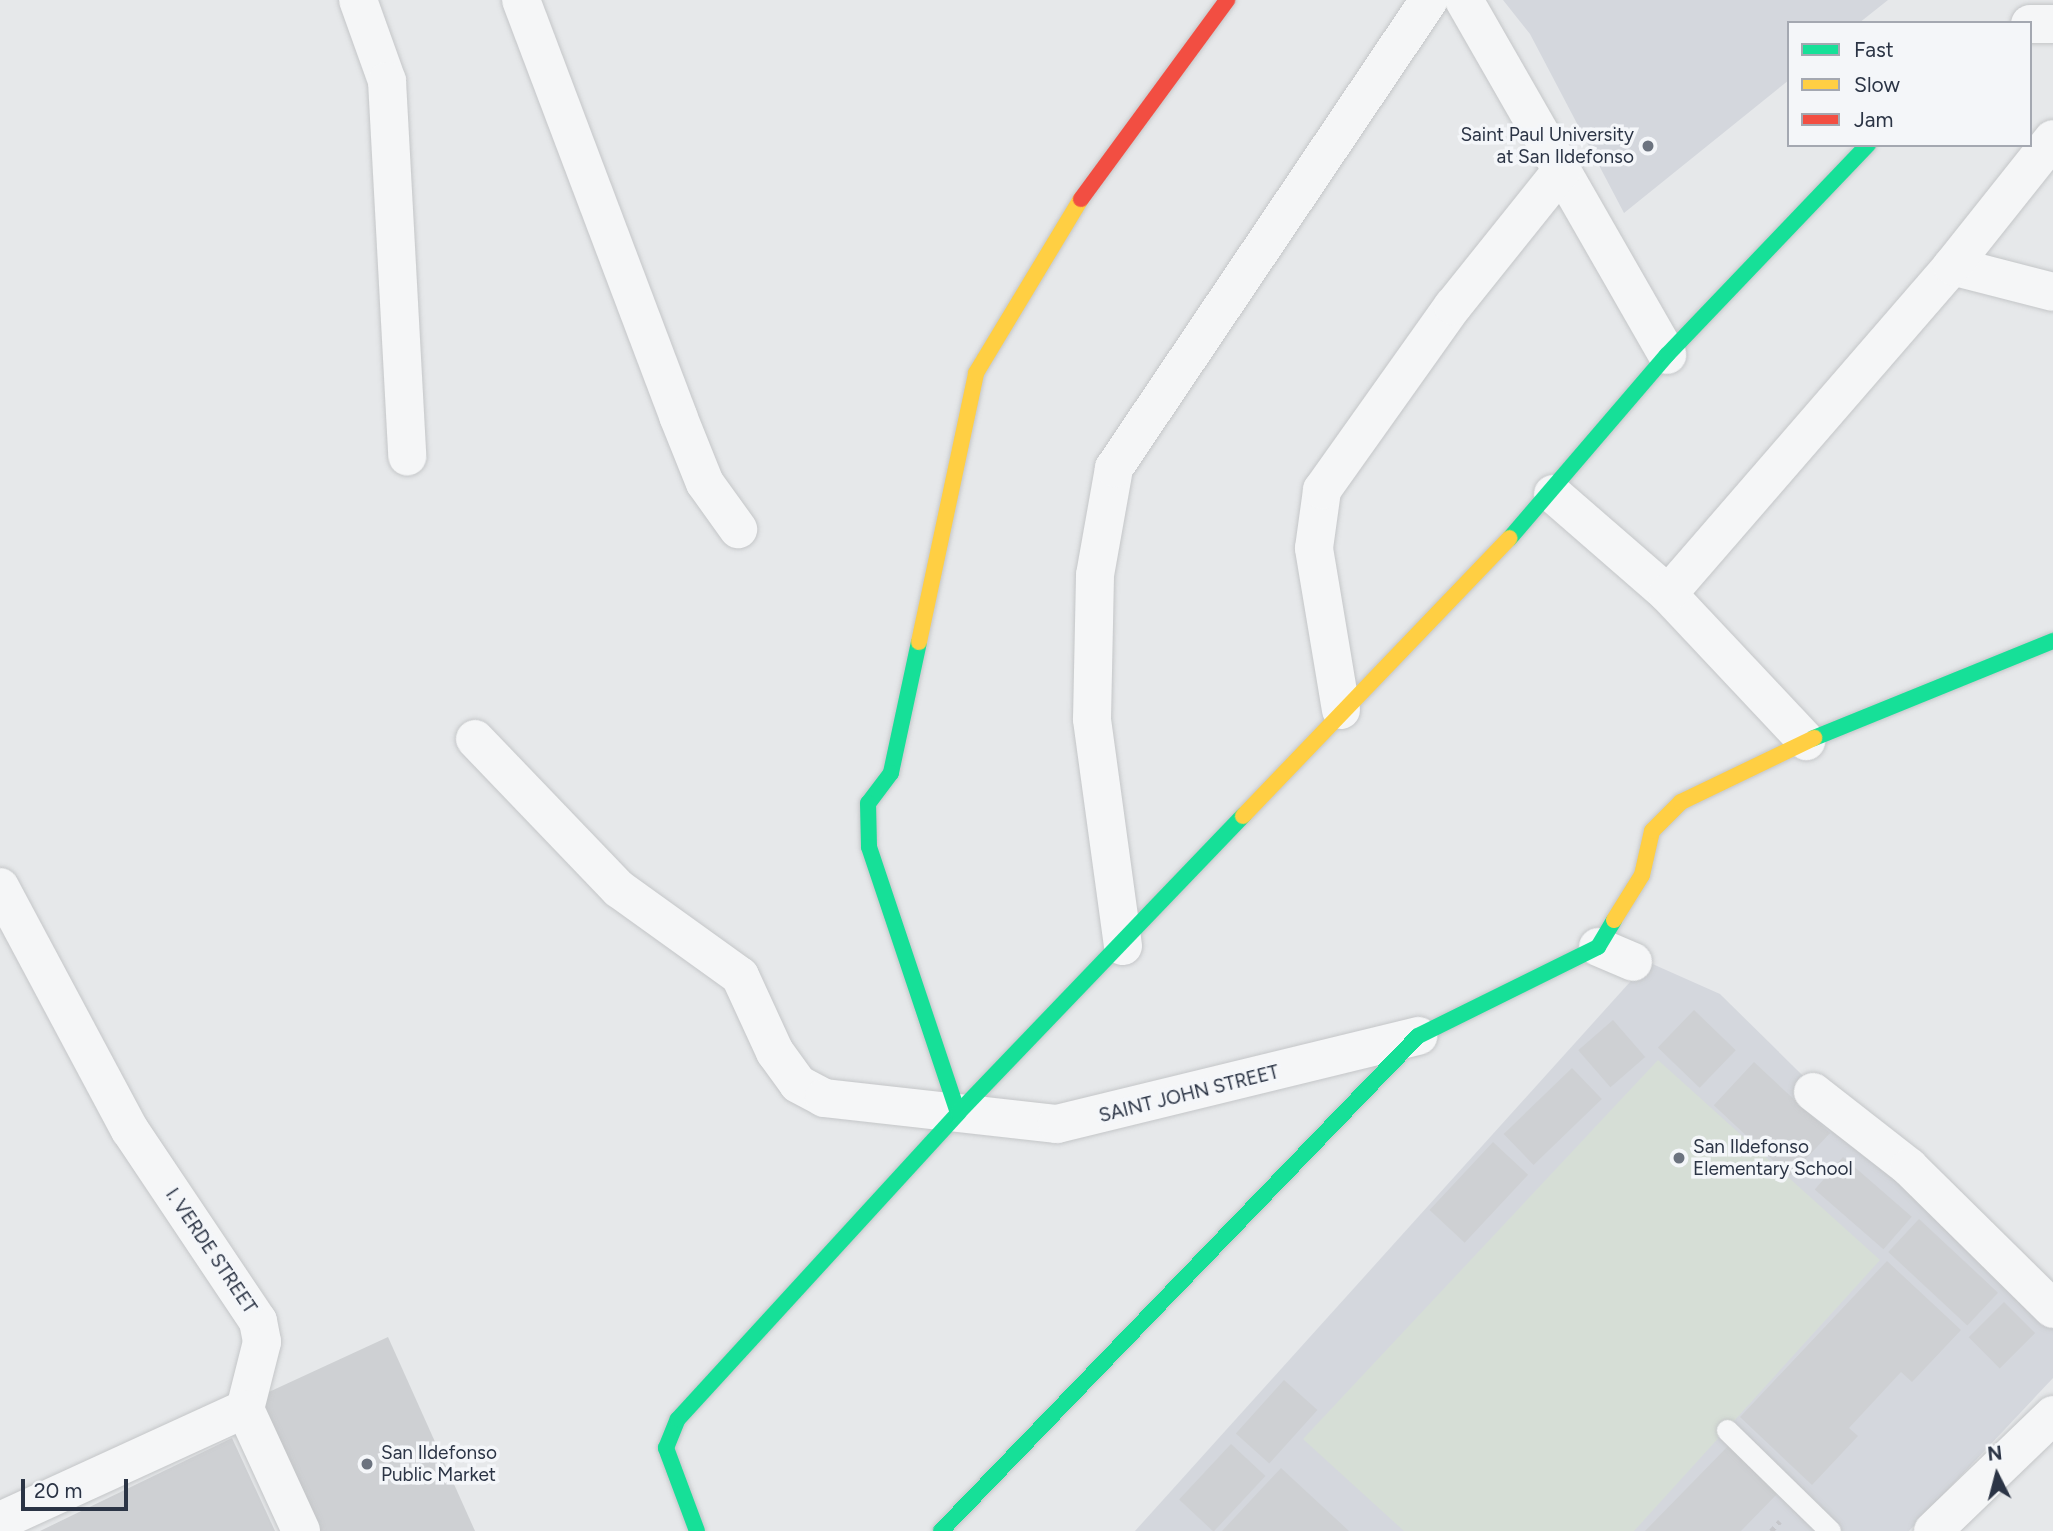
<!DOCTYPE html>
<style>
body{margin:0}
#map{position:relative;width:2053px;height:1531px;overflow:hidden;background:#e6e8ea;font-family:Figtree,sans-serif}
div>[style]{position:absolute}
.built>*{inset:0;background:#d4d7dd}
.green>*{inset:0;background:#d6ded6}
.building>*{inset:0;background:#ced0d3;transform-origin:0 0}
.path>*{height:4.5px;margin-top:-2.25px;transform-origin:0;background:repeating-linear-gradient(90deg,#c5c6ca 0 5px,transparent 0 10px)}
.roads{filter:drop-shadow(0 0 2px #c4c6c8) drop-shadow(0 0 2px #c4c6c8)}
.lane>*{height:21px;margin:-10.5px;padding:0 10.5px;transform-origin:10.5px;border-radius:10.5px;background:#f5f6f7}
.street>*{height:38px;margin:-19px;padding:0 19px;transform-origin:19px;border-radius:19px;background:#f5f6f7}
.fast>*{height:16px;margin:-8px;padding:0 8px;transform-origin:8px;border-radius:8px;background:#16e098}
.slow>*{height:16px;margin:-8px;padding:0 8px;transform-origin:8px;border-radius:8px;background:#ffcf43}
.jam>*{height:16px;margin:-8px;padding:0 8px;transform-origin:8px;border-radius:8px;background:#f24e42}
.dots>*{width:19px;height:19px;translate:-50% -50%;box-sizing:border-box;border:4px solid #f4f6f9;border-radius:50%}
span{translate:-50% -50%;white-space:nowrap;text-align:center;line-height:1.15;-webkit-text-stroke:7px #f4f6f9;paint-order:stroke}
.poi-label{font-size:19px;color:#2b3445}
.right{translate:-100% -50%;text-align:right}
.left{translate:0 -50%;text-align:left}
.street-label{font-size:19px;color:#2b3445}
.legend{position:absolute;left:1787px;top:21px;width:245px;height:126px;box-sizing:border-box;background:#f4f6f9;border:2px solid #a4a8b1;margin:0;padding:9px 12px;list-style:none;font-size:21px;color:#2b3445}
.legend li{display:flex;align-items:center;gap:14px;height:35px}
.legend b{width:35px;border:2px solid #a4a8b1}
.north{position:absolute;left:1962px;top:1440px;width:70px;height:70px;-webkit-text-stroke:5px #f4f6f9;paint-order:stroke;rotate:354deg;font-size:19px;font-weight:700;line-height:28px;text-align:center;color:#2b3445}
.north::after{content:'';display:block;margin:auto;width:24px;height:32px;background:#2b3445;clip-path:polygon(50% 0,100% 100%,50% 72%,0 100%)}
.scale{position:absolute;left:21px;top:1479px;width:107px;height:32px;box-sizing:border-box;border:4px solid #2b3445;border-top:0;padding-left:9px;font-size:21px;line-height:24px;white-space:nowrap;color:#2b3445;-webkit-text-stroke:5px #f4f6f9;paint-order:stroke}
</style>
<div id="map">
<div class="built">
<i style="clip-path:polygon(1503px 0,1888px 0,1859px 23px,1789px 23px,1789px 80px,1624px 213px,1530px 34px)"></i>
<i style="clip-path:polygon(1648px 962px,1720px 994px,2053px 1322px,2053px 1378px,1909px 1531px,1135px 1531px)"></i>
</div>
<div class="green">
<i style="clip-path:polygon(1658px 1060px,1880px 1260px,1634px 1531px,1404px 1531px,1303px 1439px)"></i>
</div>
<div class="building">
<i style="left:1694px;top:1010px;width:58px;height:52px;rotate:44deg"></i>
<i style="left:1613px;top:1020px;width:49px;height:46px;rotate:49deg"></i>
<i style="left:1754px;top:1062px;width:104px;height:59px;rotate:43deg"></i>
<i style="left:1572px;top:1068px;width:43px;height:95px;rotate:46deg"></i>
<i style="left:1493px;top:1142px;width:48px;height:93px;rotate:43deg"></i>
<i style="left:1843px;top:1157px;width:91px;height:43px;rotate:41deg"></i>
<i style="left:1919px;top:1219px;width:108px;height:45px;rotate:43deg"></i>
<i style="clip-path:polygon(1887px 1261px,1961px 1330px,1912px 1382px,1901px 1372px,1849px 1428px,1858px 1436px,1812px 1485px,1740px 1417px)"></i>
<i style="left:2004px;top:1302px;width:44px;height:50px;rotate:45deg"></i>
<i style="clip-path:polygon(388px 1337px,475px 1531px,318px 1531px,258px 1397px)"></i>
<i style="left:1284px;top:1380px;width:45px;height:72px;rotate:42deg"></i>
<i style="clip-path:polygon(232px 1438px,275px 1531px,40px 1531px)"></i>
<i style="left:1231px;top:1444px;width:47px;height:76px;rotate:43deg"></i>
<i style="clip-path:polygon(1730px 1444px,1780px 1491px,1741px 1531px,1645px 1531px)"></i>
<i style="clip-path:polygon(1281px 1468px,1349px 1531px,1222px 1531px)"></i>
</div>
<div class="path">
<i style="left:1771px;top:1531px;width:13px;rotate:-48deg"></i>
</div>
<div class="roads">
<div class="lane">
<i style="left:1727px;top:1430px;width:144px;rotate:44.4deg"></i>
</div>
<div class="street">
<i style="left:358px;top:0;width:86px;rotate:70.3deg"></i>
<i style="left:387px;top:81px;width:376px;rotate:86.9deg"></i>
<i style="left:521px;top:0;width:445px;rotate:69.3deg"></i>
<i style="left:678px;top:416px;width:72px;rotate:68.1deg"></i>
<i style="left:705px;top:483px;width:57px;rotate:54.3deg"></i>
<i style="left:1464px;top:0;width:409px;rotate:60.2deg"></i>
<i style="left:2030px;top:24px;width:23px"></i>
<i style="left:1952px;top:266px;width:104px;rotate:14.4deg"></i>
<i style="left:1553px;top:494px;width:152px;rotate:41deg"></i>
<i style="left:1668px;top:594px;width:202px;rotate:46.8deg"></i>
<i style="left:1668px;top:594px;width:434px;rotate:-49.1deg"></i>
<i style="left:1952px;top:266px;width:162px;rotate:-51.5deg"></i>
<i style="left:1341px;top:710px;width:164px;rotate:-99.5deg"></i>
<i style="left:1314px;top:548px;width:59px;rotate:-82.1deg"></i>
<i style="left:1322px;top:490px;width:226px;rotate:-54.6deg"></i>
<i style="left:1453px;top:306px;width:174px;rotate:-51.3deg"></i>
<i style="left:475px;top:739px;width:208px;rotate:46.2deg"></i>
<i style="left:619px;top:889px;width:149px;rotate:35.7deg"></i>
<i style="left:740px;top:976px;width:84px;rotate:65.3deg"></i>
<i style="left:775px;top:1052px;width:39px;rotate:54deg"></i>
<i style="left:798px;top:1084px;width:30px;rotate:28deg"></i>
<i style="left:824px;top:1098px;width:234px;rotate:6.4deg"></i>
<i style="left:1057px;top:1124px;width:372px;rotate:-13.7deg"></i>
<i style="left:0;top:887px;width:276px;rotate:61.9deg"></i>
<i style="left:130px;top:1130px;width:230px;rotate:56.2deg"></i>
<i style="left:258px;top:1321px;width:21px;rotate:79deg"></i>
<i style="left:262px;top:1342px;width:69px;rotate:104.2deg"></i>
<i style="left:245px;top:1409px;width:134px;rotate:65.3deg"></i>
<i style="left:1123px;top:946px;width:229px;rotate:-97.8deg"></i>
<i style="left:1092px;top:719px;width:144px;rotate:-88.8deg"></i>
<i style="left:1095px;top:575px;width:109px;rotate:-79.9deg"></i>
<i style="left:1114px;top:468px;width:564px;rotate:-56.06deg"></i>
<i style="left:1598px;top:947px;width:38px;rotate:23deg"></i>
<i style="left:1813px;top:1092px;width:122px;rotate:38deg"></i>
<i style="left:1909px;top:1167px;width:202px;rotate:44.6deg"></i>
<i style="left:0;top:1521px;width:269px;rotate:-24.6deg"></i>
<i style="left:1933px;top:1531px;width:167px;rotate:-44deg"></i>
</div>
<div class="fast">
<i style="left:1510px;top:538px;width:241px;rotate:-49.4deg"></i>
<i style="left:1667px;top:355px;width:291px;rotate:-46.3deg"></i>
<i style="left:919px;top:642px;width:134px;rotate:102.1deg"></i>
<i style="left:891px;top:773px;width:38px;rotate:127deg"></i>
<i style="left:868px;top:803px;width:44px;rotate:88.7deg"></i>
<i style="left:869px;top:847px;width:280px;rotate:71.5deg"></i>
<i style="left:1814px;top:738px;width:258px;rotate:-22.1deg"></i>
<i style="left:697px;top:1531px;width:89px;rotate:-110.5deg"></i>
<i style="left:666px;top:1448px;width:31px;rotate:-68deg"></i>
<i style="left:678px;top:1419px;width:415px;rotate:-47.5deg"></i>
<i style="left:958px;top:1113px;width:412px;rotate:-46.2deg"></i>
<i style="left:941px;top:1531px;width:687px;rotate:-46.06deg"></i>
<i style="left:1418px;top:1036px;width:201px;rotate:-26.3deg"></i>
<i style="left:1598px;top:947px;width:31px;rotate:-59deg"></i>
</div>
<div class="slow">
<i style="left:919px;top:642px;width:275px;rotate:-78deg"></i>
<i style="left:976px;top:373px;width:203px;rotate:-58.9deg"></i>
<i style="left:1243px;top:816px;width:385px;rotate:-46.2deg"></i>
<i style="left:1614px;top:920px;width:53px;rotate:-58.1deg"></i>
<i style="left:1642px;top:875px;width:45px;rotate:-77.2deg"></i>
<i style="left:1652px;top:831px;width:41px;rotate:-45deg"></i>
<i style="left:1681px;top:802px;width:148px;rotate:-25.7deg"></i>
</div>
<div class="jam">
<i style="left:1081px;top:199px;width:247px;rotate:-53.7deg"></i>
</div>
</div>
<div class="dots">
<i style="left:1648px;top:146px;background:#6c737f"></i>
<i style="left:1679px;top:1158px;background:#6c737f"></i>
<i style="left:367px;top:1464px;background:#6c737f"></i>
</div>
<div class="poi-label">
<span class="right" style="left:1634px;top:146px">Saint Paul University<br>at San Ildefonso</span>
<span class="left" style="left:1693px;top:1158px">San Ildefonso<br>Elementary School</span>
<span class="left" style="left:381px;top:1464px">San Ildefonso<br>Public Market</span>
</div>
<div class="street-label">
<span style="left:1189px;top:1094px;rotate:-14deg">SAINT JOHN STREET</span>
<span style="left:211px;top:1251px;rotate:56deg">I. VERDE STREET</span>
</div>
<ul class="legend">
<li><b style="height:9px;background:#16e098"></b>Fast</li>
<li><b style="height:9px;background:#ffcf43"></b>Slow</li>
<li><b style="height:9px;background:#f24e42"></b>Jam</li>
</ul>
<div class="north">N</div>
<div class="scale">20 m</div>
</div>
